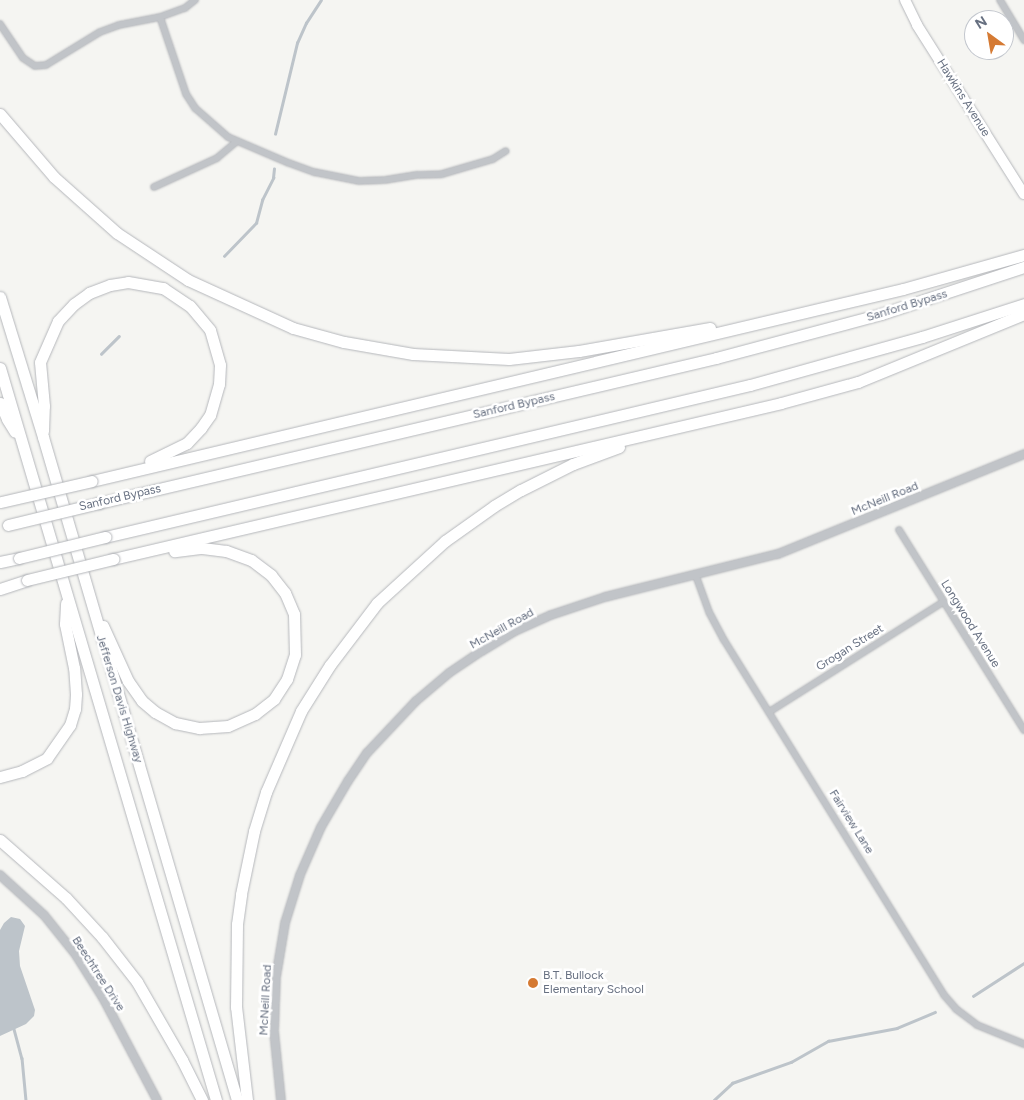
<!DOCTYPE html>
<style>
body{margin:0}
#map{position:relative;width:1024px;height:1100px;overflow:hidden;background:#f5f5f2;font-family:Figtree,sans-serif}
div>[style]{position:absolute}
.water>*{inset:0;background:#bdc4ca}
.stream>*{height:2.5px;margin:-1.25px;padding:0 1.25px;transform-origin:1.25px;border-radius:1.25px;background:#bdc4ca}
.roads{filter:drop-shadow(0 0 1px #b5b7bb) drop-shadow(0 0 1px #b5b7bb)}
.minor>*{height:6px;margin:-3px;padding:0 3px;transform-origin:3px;border-radius:3px;background:#c1c4c8}
.tertiary>*{height:8px;margin:-4px;padding:0 4px;transform-origin:4px;border-radius:4px;background:#c1c4c8}
.primary>*{height:10px;margin:-5px;padding:0 5px;transform-origin:5px;border-radius:5px;background:#fff}
.motorway>*{height:11px;margin:-5.5px;padding:0 5.5px;transform-origin:5.5px;border-radius:5.5px;background:#fff}
.bridges{filter:drop-shadow(0 0 1px #b4b6ba) drop-shadow(0 0 1px #b4b6ba)}
.motorway-bridge>*{height:11px;margin:-5.5px;padding:0 5.5px;transform-origin:5.5px;border-radius:5.5px;background:#fff}
.dots>*{width:14px;height:14px;translate:-50% -50%;box-sizing:border-box;border:2px solid #fff;border-radius:50%}
span{translate:-50% -50%;white-space:nowrap;text-align:center;line-height:1.15;-webkit-text-stroke:5px #fff;paint-order:stroke}
.street-label{font-size:12px;color:#677081}
.poi-label{font-size:12px;color:#677081}
.left{translate:0 -50%;text-align:left}
.north{position:absolute;left:964px;top:10px;width:50px;height:50px;box-sizing:border-box;background:#fff;border:1px solid #c2c6cd;border-radius:50%;rotate:328deg;font-size:14px;font-weight:700;line-height:20px;text-align:center;color:#677081}
.north::after{content:'';display:block;margin:auto;width:18px;height:22px;background:#d57a33;clip-path:polygon(50% 0,100% 100%,50% 72%,0 100%)}
</style>
<div id="map">
<div class="water">
<i style="clip-path:polygon(11px 917px,20px 919px,25px 926px,19px 951px,20px 966px,35px 1010px,34px 1016px,26px 1024px,0 1036px,0 930px,4px 923px)"></i>
</div>
<div class="stream">
<i style="left:275px;top:134px;width:94px;rotate:-76.4deg"></i>
<i style="left:297px;top:43px;width:22px;rotate:-66deg"></i>
<i style="left:306px;top:23px;width:27px;rotate:-57deg"></i>
<i style="left:224px;top:256px;width:46px;rotate:-45.9deg"></i>
<i style="left:256px;top:223px;width:24px;rotate:-75deg"></i>
<i style="left:262px;top:200px;width:25px;rotate:-63deg"></i>
<i style="left:273px;top:178px;width:9px;rotate:-84deg"></i>
<i style="left:101px;top:354px;width:25px;rotate:-45deg"></i>
<i style="left:973px;top:996px;width:61px;rotate:-32.9deg"></i>
<i style="left:14px;top:1029px;width:30px;rotate:75deg"></i>
<i style="left:22px;top:1058px;width:42px;rotate:84.6deg"></i>
<i style="left:714px;top:1100px;width:25px;rotate:-43deg"></i>
<i style="left:732px;top:1083px;width:63px;rotate:-19.6deg"></i>
<i style="left:791px;top:1062px;width:43px;rotate:-29.6deg"></i>
<i style="left:828px;top:1041px;width:70px;rotate:-10.7deg"></i>
<i style="left:897px;top:1028px;width:41px;rotate:-22.8deg"></i>
</div>
<div class="roads">
<div class="minor">
<i style="left:1000px;top:0;width:47px;rotate:59deg"></i>
<i style="left:160px;top:17px;width:81px;rotate:71.3deg"></i>
<i style="left:186px;top:94px;width:17px;rotate:57deg"></i>
<i style="left:195px;top:108px;width:44px;rotate:41.3deg"></i>
<i style="left:228px;top:137px;width:66px;rotate:23.1deg"></i>
<i style="left:289px;top:163px;width:27px;rotate:20deg"></i>
<i style="left:314px;top:172px;width:46px;rotate:11.3deg"></i>
<i style="left:359px;top:181px;width:26px;rotate:-2deg"></i>
<i style="left:385px;top:180px;width:33px;rotate:-9deg"></i>
<i style="left:418px;top:175px;width:24px;rotate:-2deg"></i>
<i style="left:442px;top:174px;width:53px;rotate:-16.4deg"></i>
<i style="left:493px;top:159px;width:15px;rotate:-32deg"></i>
<i style="left:0;top:24px;width:41px;rotate:55.9deg"></i>
<i style="left:23px;top:58px;width:14px;rotate:34deg"></i>
<i style="left:35px;top:66px;width:11px;rotate:-5deg"></i>
<i style="left:46px;top:65px;width:63px;rotate:-31.4deg"></i>
<i style="left:100px;top:32px;width:20px;rotate:-20deg"></i>
<i style="left:119px;top:25px;width:42px;rotate:-11deg"></i>
<i style="left:160px;top:17px;width:27px;rotate:-20deg"></i>
<i style="left:185px;top:8px;width:13px;rotate:-39deg"></i>
<i style="left:154px;top:187px;width:69px;rotate:-24.7deg"></i>
<i style="left:217px;top:158px;width:26px;rotate:-40deg"></i>
<i style="left:899px;top:530px;width:236px;rotate:58deg"></i>
<i style="left:696px;top:576px;width:38px;rotate:70deg"></i>
<i style="left:709px;top:612px;width:32px;rotate:62deg"></i>
<i style="left:724px;top:640px;width:418px;rotate:58.2deg"></i>
<i style="left:944px;top:995px;width:18px;rotate:49deg"></i>
<i style="left:956px;top:1009px;width:26px;rotate:37deg"></i>
<i style="left:977px;top:1025px;width:51px;rotate:22deg"></i>
<i style="left:769px;top:712px;width:206px;rotate:-32.3deg"></i>
</div>
<div class="tertiary">
<i style="left:0;top:875px;width:59px;rotate:42.3deg"></i>
<i style="left:44px;top:915px;width:51px;rotate:51.3deg"></i>
<i style="left:76px;top:955px;width:51px;rotate:57.9deg"></i>
<i style="left:103px;top:998px;width:115px;rotate:62.1deg"></i>
<i style="left:281px;top:1100px;width:69px;rotate:-95.8deg"></i>
<i style="left:274px;top:1031px;width:54px;rotate:-87.9deg"></i>
<i style="left:276px;top:977px;width:55px;rotate:-80.5deg"></i>
<i style="left:285px;top:923px;width:50px;rotate:-72.6deg"></i>
<i style="left:300px;top:875px;width:52px;rotate:-66.4deg"></i>
<i style="left:321px;top:827px;width:53px;rotate:-59.6deg"></i>
<i style="left:348px;top:781px;width:34px;rotate:-56deg"></i>
<i style="left:367px;top:753px;width:71px;rotate:-46.7deg"></i>
<i style="left:416px;top:701px;width:43px;rotate:-40.3deg"></i>
<i style="left:449px;top:673px;width:40px;rotate:-34deg"></i>
<i style="left:482px;top:651px;width:39px;rotate:-31deg"></i>
<i style="left:515px;top:631px;width:39px;rotate:-24deg"></i>
<i style="left:551px;top:615px;width:57px;rotate:-18.4deg"></i>
<i style="left:605px;top:597px;width:178px;rotate:-14deg"></i>
<i style="left:778px;top:554px;width:266px;rotate:-22.1deg"></i>
</div>
<div class="primary">
<i style="left:905px;top:0;width:28px;rotate:64deg"></i>
<i style="left:917px;top:25px;width:200px;rotate:57.7deg"></i>
</div>
<div class="motorway">
<i style="left:0;top:114px;width:83px;rotate:49.4deg"></i>
<i style="left:54px;top:177px;width:84px;rotate:41.6deg"></i>
<i style="left:117px;top:233px;width:85px;rotate:33.5deg"></i>
<i style="left:188px;top:280px;width:115px;rotate:24.6deg"></i>
<i style="left:293px;top:328px;width:53px;rotate:15.4deg"></i>
<i style="left:344px;top:342px;width:70px;rotate:9.9deg"></i>
<i style="left:413px;top:354px;width:96px;rotate:3deg"></i>
<i style="left:509px;top:359px;width:70px;rotate:-6.5deg"></i>
<i style="left:579px;top:351px;width:133px;rotate:-10deg"></i>
<i style="left:0;top:297px;width:146px;rotate:72.9deg"></i>
<i style="left:43px;top:437px;width:691px;rotate:73.69deg"></i>
<i style="left:0;top:368px;width:763px;rotate:73.56deg"></i>
<i style="left:0;top:403px;width:17px;rotate:66deg"></i>
<i style="left:7px;top:419px;width:15px;rotate:58deg"></i>
<i style="left:43px;top:431px;width:25px;rotate:-88deg"></i>
<i style="left:44px;top:406px;width:44px;rotate:-95.2deg"></i>
<i style="left:40px;top:362px;width:45px;rotate:-66.3deg"></i>
<i style="left:58px;top:321px;width:23px;rotate:-47deg"></i>
<i style="left:74px;top:304px;width:19px;rotate:-36deg"></i>
<i style="left:89px;top:293px;width:22px;rotate:-21deg"></i>
<i style="left:110px;top:285px;width:18px;rotate:-9deg"></i>
<i style="left:128px;top:282px;width:36px;rotate:10deg"></i>
<i style="left:163px;top:288px;width:32px;rotate:34deg"></i>
<i style="left:190px;top:306px;width:31px;rotate:50deg"></i>
<i style="left:210px;top:330px;width:36px;rotate:74deg"></i>
<i style="left:220px;top:365px;width:19px;rotate:93deg"></i>
<i style="left:219px;top:384px;width:32px;rotate:106deg"></i>
<i style="left:210px;top:415px;width:16px;rotate:125deg"></i>
<i style="left:201px;top:428px;width:21px;rotate:133deg"></i>
<i style="left:187px;top:443px;width:41px;rotate:154.1deg"></i>
<i style="left:92px;top:481px;width:833px;rotate:-13.32deg"></i>
<i style="left:903px;top:289px;width:126px;rotate:-15.7deg"></i>
<i style="left:99px;top:503px;width:634px;rotate:-13.22deg"></i>
<i style="left:716px;top:358px;width:171px;rotate:-14.9deg"></i>
<i style="left:881px;top:314px;width:151px;rotate:-18.2deg"></i>
<i style="left:105px;top:537px;width:663px;rotate:-13.26deg"></i>
<i style="left:750px;top:385px;width:179px;rotate:-15.6deg"></i>
<i style="left:922px;top:337px;width:107px;rotate:-17.9deg"></i>
<i style="left:113px;top:559px;width:686px;rotate:-13.14deg"></i>
<i style="left:781px;top:403px;width:80px;rotate:-15.3deg"></i>
<i style="left:858px;top:382px;width:179px;rotate:-22.3deg"></i>
<i style="left:0;top:562px;width:19px;rotate:-12deg"></i>
<i style="left:0;top:589px;width:28px;rotate:-18deg"></i>
<i style="left:103px;top:626px;width:60px;rotate:65.6deg"></i>
<i style="left:128px;top:681px;width:24px;rotate:55deg"></i>
<i style="left:142px;top:701px;width:17px;rotate:40deg"></i>
<i style="left:155px;top:712px;width:23px;rotate:29deg"></i>
<i style="left:175px;top:723px;width:25px;rotate:12deg"></i>
<i style="left:199px;top:728px;width:29px;rotate:-4deg"></i>
<i style="left:228px;top:726px;width:30px;rotate:-24deg"></i>
<i style="left:255px;top:714px;width:24px;rotate:-38deg"></i>
<i style="left:274px;top:699px;width:24px;rotate:-57deg"></i>
<i style="left:287px;top:679px;width:25px;rotate:-72deg"></i>
<i style="left:295px;top:655px;width:41px;rotate:-91.4deg"></i>
<i style="left:294px;top:614px;width:23px;rotate:-113deg"></i>
<i style="left:285px;top:593px;width:23px;rotate:-128deg"></i>
<i style="left:271px;top:575px;width:25px;rotate:-143deg"></i>
<i style="left:251px;top:560px;width:27px;rotate:-160deg"></i>
<i style="left:226px;top:551px;width:26px;rotate:-173deg"></i>
<i style="left:200px;top:548px;width:26px;rotate:173deg"></i>
<i style="left:0;top:777px;width:23px;rotate:-15deg"></i>
<i style="left:22px;top:771px;width:28px;rotate:-27deg"></i>
<i style="left:47px;top:758px;width:40px;rotate:-55.1deg"></i>
<i style="left:70px;top:725px;width:17px;rotate:-73deg"></i>
<i style="left:75px;top:709px;width:15px;rotate:-86deg"></i>
<i style="left:76px;top:694px;width:26px;rotate:-94deg"></i>
<i style="left:74px;top:668px;width:45px;rotate:-101.6deg"></i>
<i style="left:65px;top:624px;width:21px;rotate:-87deg"></i>
<i style="left:0;top:840px;width:88px;rotate:41.3deg"></i>
<i style="left:66px;top:898px;width:53px;rotate:47.3deg"></i>
<i style="left:102px;top:937px;width:57px;rotate:52.1deg"></i>
<i style="left:137px;top:982px;width:90px;rotate:60deg"></i>
<i style="left:182px;top:1060px;width:45px;rotate:63.4deg"></i>
<i style="left:247px;top:1100px;width:94px;rotate:-96.7deg"></i>
<i style="left:236px;top:1007px;width:83px;rotate:-89.3deg"></i>
<i style="left:237px;top:924px;width:30px;rotate:-82deg"></i>
<i style="left:241px;top:894px;width:64px;rotate:-78.3deg"></i>
<i style="left:254px;top:831px;width:41px;rotate:-72.9deg"></i>
<i style="left:266px;top:792px;width:88px;rotate:-66.6deg"></i>
<i style="left:301px;top:711px;width:54px;rotate:-57.8deg"></i>
<i style="left:330px;top:665px;width:78px;rotate:-52.8deg"></i>
<i style="left:377px;top:603px;width:92px;rotate:-42.4deg"></i>
<i style="left:445px;top:541px;width:60px;rotate:-35.5deg"></i>
<i style="left:494px;top:506px;width:31px;rotate:-31deg"></i>
<i style="left:521px;top:490px;width:58px;rotate:-26.6deg"></i>
<i style="left:573px;top:464px;width:49px;rotate:-20.3deg"></i>
</div>
</div>
<div class="bridges">
<div class="motorway-bridge">
<i style="left:1px;top:502px;width:93px;rotate:-13deg"></i>
<i style="left:8px;top:525px;width:94px;rotate:-13.6deg"></i>
<i style="left:19px;top:558px;width:89px;rotate:-13.7deg"></i>
<i style="left:27px;top:580px;width:89px;rotate:-13.7deg"></i>
</div>
</div>
<div class="dots">
<i style="left:533px;top:983px;background:#d57a33"></i>
</div>
<div class="street-label">
<span style="left:963px;top:98px;rotate:58deg">Hawkins Avenue</span>
<span style="left:907px;top:306px;rotate:-17deg">Sanford Bypass</span>
<span style="left:514px;top:406px;rotate:-13deg">Sanford Bypass</span>
<span style="left:120px;top:498px;rotate:-13deg">Sanford Bypass</span>
<span style="left:885px;top:499px;rotate:-22deg">McNeill Road</span>
<span style="left:970px;top:624px;rotate:58deg">Longwood Avenue</span>
<span style="left:502px;top:629px;rotate:-29deg">McNeill Road</span>
<span style="left:850px;top:648px;rotate:-32deg">Grogan Street</span>
<span style="left:119px;top:699px;rotate:73deg">Jefferson Davis Highway</span>
<span style="left:851px;top:822px;rotate:58deg">Fairview Lane</span>
<span style="left:98px;top:974px;rotate:57deg">Beechtree Drive</span>
<span style="left:266px;top:1000px;rotate:-87deg">McNeill Road</span>
</div>
<div class="poi-label">
<span class="left" style="left:543px;top:983px">B.T. Bullock<br>Elementary School</span>
</div>
<div class="north">N</div>
</div>
